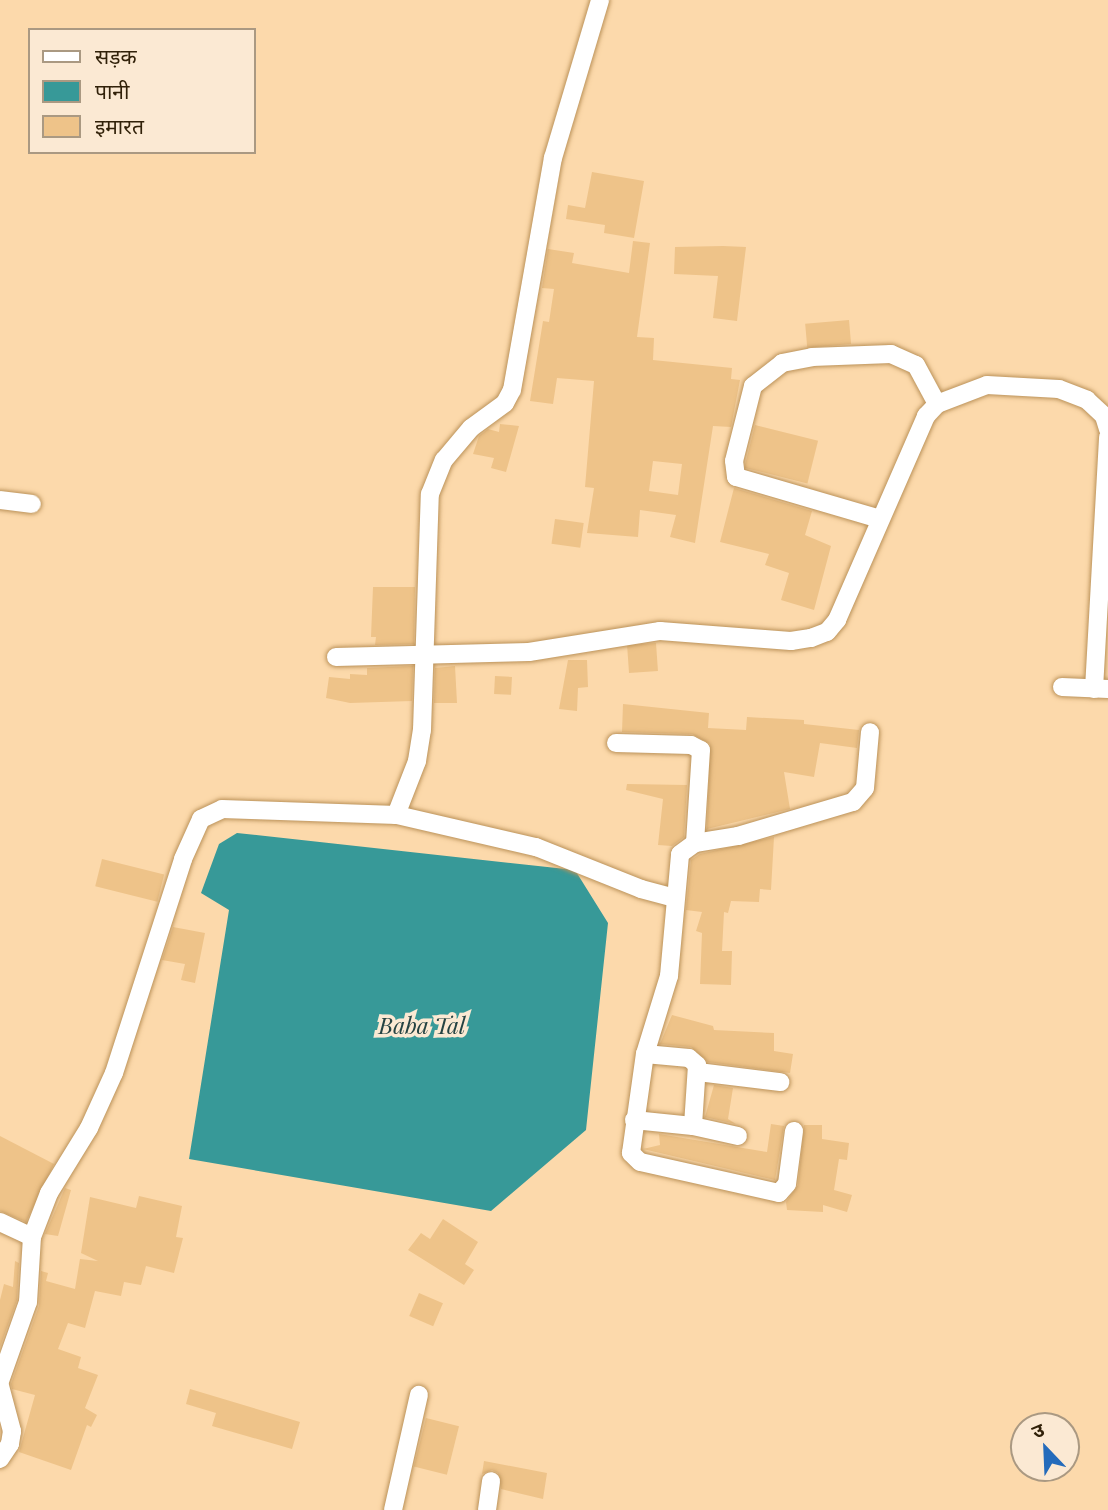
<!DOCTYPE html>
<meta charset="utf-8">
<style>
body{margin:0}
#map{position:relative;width:1108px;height:1510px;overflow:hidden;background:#fcd9ab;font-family:"Playfair Display","Noto Sans Devanagari",serif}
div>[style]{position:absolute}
.water>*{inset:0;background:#379998}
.building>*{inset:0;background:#eec389;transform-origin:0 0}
.roads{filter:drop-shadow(0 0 2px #bb9259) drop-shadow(0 0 2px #bb9259)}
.minor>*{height:18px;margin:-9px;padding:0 9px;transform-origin:9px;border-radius:9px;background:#fff}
span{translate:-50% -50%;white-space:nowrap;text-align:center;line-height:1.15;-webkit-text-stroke:7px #fbe9d3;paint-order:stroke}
.water-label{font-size:23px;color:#254343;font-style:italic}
.legend{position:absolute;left:28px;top:28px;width:228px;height:126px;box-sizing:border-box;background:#fbe9d3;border:2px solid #aa9982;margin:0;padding:9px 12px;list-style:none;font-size:21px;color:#312109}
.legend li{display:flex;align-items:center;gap:14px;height:35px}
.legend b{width:35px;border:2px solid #aa9982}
.north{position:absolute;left:1010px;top:1412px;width:70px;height:70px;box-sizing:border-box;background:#fbe9d3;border:2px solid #aa9982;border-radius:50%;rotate:337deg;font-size:19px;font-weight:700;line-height:28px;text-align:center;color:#312109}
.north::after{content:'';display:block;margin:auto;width:24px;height:32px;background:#246bbb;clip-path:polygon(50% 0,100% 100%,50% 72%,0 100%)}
</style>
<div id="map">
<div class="water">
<i style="clip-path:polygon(237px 833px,575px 870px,608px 923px,586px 1130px,491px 1211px,189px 1159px,229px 910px,201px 893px,219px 844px)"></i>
</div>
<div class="building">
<i style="clip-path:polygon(592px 172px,644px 181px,634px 238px,604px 233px,605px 225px,566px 219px,568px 205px,585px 208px)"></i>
<i style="clip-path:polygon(evenodd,633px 241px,650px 243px,637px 337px,654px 338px,653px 360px,732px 368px,731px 379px,740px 380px,731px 427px,713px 426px,695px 543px,670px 537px,676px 515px,640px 510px,638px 537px,587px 533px,594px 488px,585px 487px,594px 381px,557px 378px,553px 404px,530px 401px,543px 321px,549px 322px,554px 289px,542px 288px,548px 249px,574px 253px,572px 263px,629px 273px,633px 241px,653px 461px,682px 464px,678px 495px,649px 491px,653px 461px)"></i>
<i style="clip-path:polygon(723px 246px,746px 247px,737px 321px,713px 318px,718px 276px,674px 274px,675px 247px)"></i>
<i style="left:849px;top:320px;width:24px;height:44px;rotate:85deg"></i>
<i style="clip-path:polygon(500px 424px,519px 426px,506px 472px,491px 468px,494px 458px,473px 454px,479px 436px,488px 429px,499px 432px)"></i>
<i style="left:755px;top:425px;width:65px;height:44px;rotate:14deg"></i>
<i style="clip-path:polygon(734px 488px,812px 511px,805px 535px,831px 546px,814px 610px,781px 600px,789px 573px,765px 565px,769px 554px,720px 542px)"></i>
<i style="left:555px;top:519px;width:29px;height:25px;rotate:8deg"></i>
<i style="clip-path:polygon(373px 587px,415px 587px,414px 644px,375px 645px,376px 637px,371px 637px)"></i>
<i style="left:656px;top:643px;width:28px;height:29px;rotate:86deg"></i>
<i style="clip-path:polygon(568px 660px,587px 660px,588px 687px,578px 688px,577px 711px,559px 709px)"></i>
<i style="clip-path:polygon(413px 666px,412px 701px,350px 703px,326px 698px,329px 677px,350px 679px,350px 674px,367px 675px,367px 668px)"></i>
<i style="clip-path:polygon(455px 666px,457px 703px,434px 703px,435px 668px)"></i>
<i style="left:495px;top:676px;width:17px;height:18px;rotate:3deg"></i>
<i style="clip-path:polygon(623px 704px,709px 713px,708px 728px,746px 730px,747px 717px,804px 720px,804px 724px,859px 730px,857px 748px,820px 743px,814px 777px,784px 772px,790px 809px,707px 829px,710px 744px,692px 734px,622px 732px)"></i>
<i style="clip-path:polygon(627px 784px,687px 785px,684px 837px,672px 846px,658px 845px,663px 799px,626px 790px)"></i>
<i style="clip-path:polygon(774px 837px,771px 890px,760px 889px,759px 902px,731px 901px,728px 913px,724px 912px,722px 951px,732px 951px,731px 985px,700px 984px,702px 933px,696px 931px,702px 912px,686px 910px,691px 860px,700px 854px)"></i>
<i style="left:102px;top:859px;width:64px;height:28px;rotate:14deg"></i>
<i style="clip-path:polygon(173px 927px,205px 933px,195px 983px,181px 980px,185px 964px,162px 960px)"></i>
<i style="clip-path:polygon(672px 1015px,713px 1026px,714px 1030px,774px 1033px,774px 1051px,793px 1054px,790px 1073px,708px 1062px,691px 1047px,660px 1044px)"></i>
<i style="clip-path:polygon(714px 1085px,733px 1088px,728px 1119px,736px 1124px,705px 1117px)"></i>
<i style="clip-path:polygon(771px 1124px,784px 1126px,775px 1180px,643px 1149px,660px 1145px,659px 1134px,767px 1152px)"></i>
<i style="clip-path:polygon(804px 1125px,822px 1125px,822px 1139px,849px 1143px,847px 1160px,839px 1159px,834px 1190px,852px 1195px,847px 1212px,823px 1205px,823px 1212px,787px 1210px,786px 1202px,798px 1185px)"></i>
<i style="clip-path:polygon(0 1136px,54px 1164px,26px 1222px,0 1211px)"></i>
<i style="clip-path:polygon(65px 1188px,71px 1190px,58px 1236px,45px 1234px)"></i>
<i style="clip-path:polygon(139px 1196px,182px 1206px,176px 1237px,183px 1238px,174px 1273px,146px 1266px,141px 1285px,124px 1282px,121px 1296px,95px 1291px,85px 1328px,68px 1323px,58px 1349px,81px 1357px,78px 1368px,98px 1375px,85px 1408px,97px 1415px,91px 1427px,87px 1425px,71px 1470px,19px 1452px,35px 1395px,12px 1389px,11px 1384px,39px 1306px,41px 1271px,48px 1273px,46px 1281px,75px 1289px,80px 1259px,98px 1261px,81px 1253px,90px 1197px,136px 1208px)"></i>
<i style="clip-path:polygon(443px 1219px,478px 1242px,465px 1264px,474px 1270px,464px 1285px,408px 1250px,421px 1233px,430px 1239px)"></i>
<i style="clip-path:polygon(15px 1261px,19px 1263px,17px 1300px,0 1347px,0 1300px,4px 1284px,13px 1287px)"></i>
<i style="left:419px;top:1293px;width:26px;height:25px;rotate:23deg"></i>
<i style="clip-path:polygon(190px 1389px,300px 1422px,292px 1449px,212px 1426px,216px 1413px,186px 1404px)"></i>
<i style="left:426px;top:1418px;width:34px;height:50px;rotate:14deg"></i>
<i style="clip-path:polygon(484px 1461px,547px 1473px,543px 1499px,501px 1489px,498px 1473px,492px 1470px,482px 1474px)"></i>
</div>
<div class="roads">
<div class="minor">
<i style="left:0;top:500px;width:32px;rotate:7deg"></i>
<i style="left:880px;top:519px;width:150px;rotate:-163.7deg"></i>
<i style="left:736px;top:477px;width:16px;rotate:-97deg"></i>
<i style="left:734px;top:461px;width:77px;rotate:-75.8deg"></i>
<i style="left:753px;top:386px;width:37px;rotate:-38deg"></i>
<i style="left:782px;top:363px;width:31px;rotate:-11deg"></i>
<i style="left:812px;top:357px;width:79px;rotate:-2.2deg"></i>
<i style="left:891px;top:354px;width:27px;rotate:24deg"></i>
<i style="left:916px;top:365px;width:44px;rotate:61.7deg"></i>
<i style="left:336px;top:657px;width:193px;rotate:-1.5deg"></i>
<i style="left:529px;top:652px;width:133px;rotate:-9.1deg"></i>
<i style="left:660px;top:631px;width:131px;rotate:4.4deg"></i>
<i style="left:791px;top:641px;width:20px;rotate:-9deg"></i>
<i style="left:811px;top:638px;width:17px;rotate:-21deg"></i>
<i style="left:827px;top:632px;width:16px;rotate:-50deg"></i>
<i style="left:837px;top:620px;width:223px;rotate:-66.4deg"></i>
<i style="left:926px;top:416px;width:16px;rotate:-47deg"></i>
<i style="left:937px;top:404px;width:53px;rotate:-20.8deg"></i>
<i style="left:987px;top:385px;width:72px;rotate:3.2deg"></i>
<i style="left:1059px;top:389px;width:30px;rotate:21deg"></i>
<i style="left:1087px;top:400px;width:23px;rotate:43deg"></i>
<i style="left:1104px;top:416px;width:14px;rotate:73deg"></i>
<i style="left:1062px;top:687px;width:46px;rotate:2.5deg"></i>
<i style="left:1094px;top:689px;width:252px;rotate:-86.8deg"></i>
<i style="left:616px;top:743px;width:75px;rotate:1.5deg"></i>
<i style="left:691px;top:745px;width:11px;rotate:27deg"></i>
<i style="left:701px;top:750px;width:93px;rotate:93.7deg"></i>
<i style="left:396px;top:815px;width:58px;rotate:-68.7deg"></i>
<i style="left:417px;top:761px;width:31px;rotate:-81deg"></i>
<i style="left:422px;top:730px;width:236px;rotate:-88.1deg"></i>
<i style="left:430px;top:494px;width:37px;rotate:-68deg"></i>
<i style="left:444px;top:460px;width:42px;rotate:-49.8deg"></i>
<i style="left:471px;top:428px;width:42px;rotate:-36.3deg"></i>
<i style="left:505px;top:403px;width:15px;rotate:-62deg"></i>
<i style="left:512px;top:390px;width:236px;rotate:-80deg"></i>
<i style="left:553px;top:158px;width:165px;rotate:-73.4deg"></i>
<i style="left:645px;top:1054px;width:44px;rotate:5.2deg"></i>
<i style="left:689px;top:1058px;width:11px;rotate:41deg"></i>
<i style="left:697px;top:1065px;width:61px;rotate:93.8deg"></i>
<i style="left:698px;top:1072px;width:83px;rotate:7deg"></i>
<i style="left:634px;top:1120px;width:59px;rotate:5.8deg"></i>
<i style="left:693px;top:1126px;width:46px;rotate:12.5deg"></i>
<i style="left:794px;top:1131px;width:53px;rotate:97.5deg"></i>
<i style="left:787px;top:1184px;width:12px;rotate:132deg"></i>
<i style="left:779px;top:1193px;width:142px;rotate:-167.4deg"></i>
<i style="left:640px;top:1162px;width:13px;rotate:-135deg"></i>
<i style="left:631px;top:1153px;width:100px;rotate:-82deg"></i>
<i style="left:645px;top:1054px;width:82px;rotate:-72.9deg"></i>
<i style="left:669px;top:976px;width:122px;rotate:-84.8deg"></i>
<i style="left:680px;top:854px;width:19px;rotate:-36deg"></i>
<i style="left:695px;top:843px;width:44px;rotate:-9.2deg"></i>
<i style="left:738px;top:836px;width:120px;rotate:-16.5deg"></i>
<i style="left:853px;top:802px;width:18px;rotate:-49deg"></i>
<i style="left:865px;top:788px;width:56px;rotate:-84.9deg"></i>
<i style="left:0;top:1222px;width:35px;rotate:25deg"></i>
<i style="left:0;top:1381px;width:84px;rotate:-70.5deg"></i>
<i style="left:28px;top:1302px;width:65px;rotate:-86.5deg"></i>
<i style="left:32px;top:1237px;width:47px;rotate:-68.9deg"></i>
<i style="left:49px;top:1193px;width:76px;rotate:-58.4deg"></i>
<i style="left:89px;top:1128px;width:60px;rotate:-65.6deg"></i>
<i style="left:114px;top:1073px;width:225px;rotate:-72.1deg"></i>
<i style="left:183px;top:859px;width:44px;rotate:-65.8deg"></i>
<i style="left:201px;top:819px;width:23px;rotate:-25deg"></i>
<i style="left:222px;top:809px;width:175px;rotate:2deg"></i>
<i style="left:397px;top:815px;width:143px;rotate:13deg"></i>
<i style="left:536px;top:847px;width:113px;rotate:21.8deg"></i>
<i style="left:641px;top:889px;width:34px;rotate:15deg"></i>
<i style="left:0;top:1386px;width:47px;rotate:75.1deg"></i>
<i style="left:12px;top:1431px;width:13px;rotate:99deg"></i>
<i style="left:10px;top:1444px;width:18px;rotate:124deg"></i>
<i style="left:393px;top:1510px;width:118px;rotate:-77.3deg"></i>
<i style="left:487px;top:1510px;width:29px;rotate:-82deg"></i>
</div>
</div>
<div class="water-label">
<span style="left:422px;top:1025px">Baba Tal</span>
</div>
<ul class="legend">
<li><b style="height:9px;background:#fff"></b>सड़क</li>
<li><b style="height:19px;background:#379998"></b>पानी</li>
<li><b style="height:19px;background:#eec389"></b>इमारत</li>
</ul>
<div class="north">उ</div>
</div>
